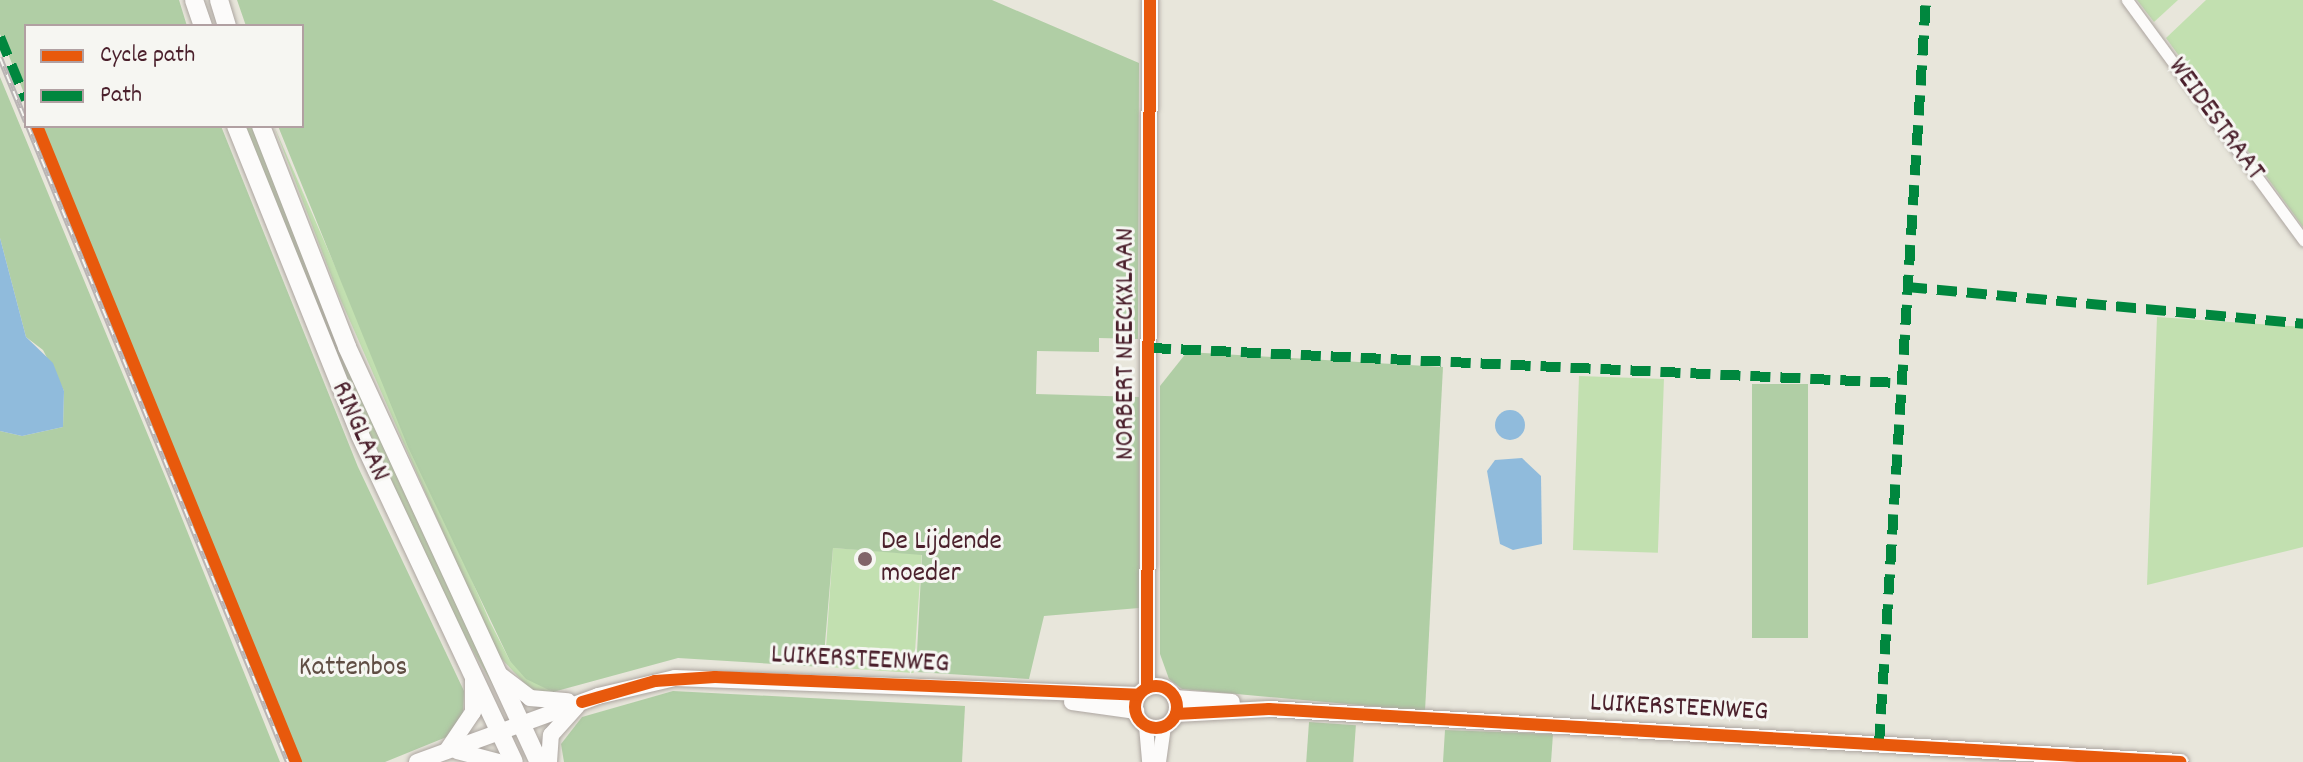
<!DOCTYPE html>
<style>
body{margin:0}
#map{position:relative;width:2303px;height:762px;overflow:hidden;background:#e8e6db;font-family:Dekko,sans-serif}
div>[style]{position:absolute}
.green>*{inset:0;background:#c2e0b0;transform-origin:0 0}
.forest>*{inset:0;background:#b0cea5;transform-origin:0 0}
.water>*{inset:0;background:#90bbdc}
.round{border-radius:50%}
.roads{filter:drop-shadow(0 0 2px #aca5a0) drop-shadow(0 0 2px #aca5a0)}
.minor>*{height:11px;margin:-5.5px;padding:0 5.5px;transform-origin:5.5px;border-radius:5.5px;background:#fcfbfa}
.tertiary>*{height:14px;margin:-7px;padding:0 7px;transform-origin:7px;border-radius:7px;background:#fcfbfa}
.secondary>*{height:16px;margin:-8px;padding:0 8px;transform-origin:8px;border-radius:8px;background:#fcfbfa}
.secondary>.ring{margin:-8px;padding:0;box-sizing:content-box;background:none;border:16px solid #fcfbfa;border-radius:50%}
.trunk>*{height:18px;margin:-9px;padding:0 9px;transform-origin:9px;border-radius:9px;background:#fcfbfa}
.rail>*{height:6px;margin-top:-3px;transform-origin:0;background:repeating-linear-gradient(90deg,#f6f6f2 0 9px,#b9b4b4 0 18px);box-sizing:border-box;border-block:2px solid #b9b4b4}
.quiet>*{height:10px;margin-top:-5px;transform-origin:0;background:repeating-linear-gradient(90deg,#00873e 0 20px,transparent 0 30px)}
.cycleway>*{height:12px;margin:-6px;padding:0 6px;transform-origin:6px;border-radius:6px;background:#e8590c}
.cycleway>.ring{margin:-6px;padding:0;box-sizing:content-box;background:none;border:12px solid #e8590c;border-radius:50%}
.dots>*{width:22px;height:22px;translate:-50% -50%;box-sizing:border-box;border:4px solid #f6f6f2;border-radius:50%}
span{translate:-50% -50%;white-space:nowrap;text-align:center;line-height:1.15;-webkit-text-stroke:6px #f6f6f2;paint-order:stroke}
.street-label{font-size:28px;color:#4a1f2b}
.poi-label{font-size:28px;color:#4a1f2b}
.left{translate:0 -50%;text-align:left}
.park-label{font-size:28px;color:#604e44}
.legend{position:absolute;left:24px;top:24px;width:280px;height:104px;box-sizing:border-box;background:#f6f6f2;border:2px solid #b1a0a2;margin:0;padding:10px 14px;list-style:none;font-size:24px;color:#4a1f2b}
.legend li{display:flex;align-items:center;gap:16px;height:40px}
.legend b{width:40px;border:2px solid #b1a0a2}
</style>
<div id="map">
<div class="green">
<i style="clip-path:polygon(2137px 0,2178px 0,2154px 22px)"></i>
<i style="clip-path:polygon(2206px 0,2303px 0,2303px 227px,2166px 38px)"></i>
<i style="clip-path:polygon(244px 126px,254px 126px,375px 427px,497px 692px,438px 590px,316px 313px)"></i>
<i style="clip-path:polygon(274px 126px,490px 622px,510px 661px,553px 692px,531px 690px,496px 653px,339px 296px)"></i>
<i style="clip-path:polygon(2157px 317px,2303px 327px,2303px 547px,2147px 585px)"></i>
<i style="left:1579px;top:376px;width:85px;height:174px;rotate:2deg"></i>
<i style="left:833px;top:548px;width:89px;height:119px;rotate:4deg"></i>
</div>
<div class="forest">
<i style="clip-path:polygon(0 0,179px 0,187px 26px,26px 26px,26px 98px,0 34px)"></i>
<i style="clip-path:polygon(237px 0,992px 0,1139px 63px,1138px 339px,1099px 338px,1099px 352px,1037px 351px,1036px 394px,1139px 397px,1139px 608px,1044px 616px,1029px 679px,916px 672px,922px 555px,833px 548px,823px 667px,678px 658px,553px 692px,526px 679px,510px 661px,408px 447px,278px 126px,302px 126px,302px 26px,246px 26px)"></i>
<i style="clip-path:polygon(0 77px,169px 486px,280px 762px,0 762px,0 431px,22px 436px,63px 427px,64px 391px,43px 350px,26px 337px,0 238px)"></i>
<i style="clip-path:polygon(37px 126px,221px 126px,358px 467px,464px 691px,463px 716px,449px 736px,385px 762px,294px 762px)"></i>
<i style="clip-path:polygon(1187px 352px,1443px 367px,1425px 711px,1182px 689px,1169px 679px,1160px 654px,1160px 386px)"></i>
<i style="left:1752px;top:384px;width:56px;height:254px"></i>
<i style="clip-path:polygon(673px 691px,965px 706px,962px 762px,564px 762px,561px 744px,582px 717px)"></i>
<i style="left:1309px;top:722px;width:47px;height:40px;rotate:4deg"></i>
<i style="clip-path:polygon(1445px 730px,1553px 734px,1551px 762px,1443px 762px)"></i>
</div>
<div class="water">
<i style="clip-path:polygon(0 238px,26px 337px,53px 363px,64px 391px,63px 427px,22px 436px,0 431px)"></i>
<i class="round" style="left:1495px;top:410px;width:30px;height:30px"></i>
<i style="clip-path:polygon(1522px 458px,1541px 476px,1542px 544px,1513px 550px,1500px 544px,1487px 471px,1495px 460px)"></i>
</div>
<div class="roads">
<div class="minor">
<i style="left:2127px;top:0;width:298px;rotate:53.7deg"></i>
</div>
<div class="tertiary">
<i style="left:1146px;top:726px;width:36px;rotate:85deg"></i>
<i style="left:1159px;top:762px;width:36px;rotate:-82deg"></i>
</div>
<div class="secondary">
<i style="left:500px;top:675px;width:38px;rotate:37deg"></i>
<i style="left:530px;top:698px;width:38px;rotate:5deg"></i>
<i class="ring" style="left:1135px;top:686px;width:26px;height:26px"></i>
<i style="left:1147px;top:688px;width:688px;rotate:-89.75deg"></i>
<i style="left:1175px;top:698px;width:57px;rotate:4deg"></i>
<i style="left:1072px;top:702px;width:65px;rotate:8deg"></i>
<i style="left:1176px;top:714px;width:93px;rotate:-3.1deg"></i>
<i style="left:1269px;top:709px;width:913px;rotate:3.33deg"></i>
<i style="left:448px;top:749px;width:45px;rotate:-56deg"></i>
<i style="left:473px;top:712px;width:34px;rotate:-90deg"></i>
<i style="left:457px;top:751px;width:43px;rotate:14.7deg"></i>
<i style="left:417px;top:762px;width:193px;rotate:-20deg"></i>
<i style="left:598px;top:696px;width:79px;rotate:-13.2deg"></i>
<i style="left:675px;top:678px;width:464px;rotate:2.1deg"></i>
<i style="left:549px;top:762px;width:27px;rotate:-86deg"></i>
<i style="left:551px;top:735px;width:39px;rotate:-48deg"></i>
</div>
<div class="trunk">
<i style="left:194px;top:0;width:28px;rotate:71deg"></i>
<i style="left:219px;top:0;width:27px;rotate:73deg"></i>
<i style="left:236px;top:126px;width:333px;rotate:68.1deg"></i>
<i style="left:360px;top:435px;width:361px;rotate:64.8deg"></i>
<i style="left:261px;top:126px;width:237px;rotate:68.7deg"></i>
<i style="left:347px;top:347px;width:457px;rotate:65.2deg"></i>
</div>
</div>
<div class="rail">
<i style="left:0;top:58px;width:69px;rotate:67.9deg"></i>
<i style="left:28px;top:126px;width:687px;rotate:67.77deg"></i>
</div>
<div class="quiet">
<i style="left:0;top:37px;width:68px;rotate:67.6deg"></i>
<i style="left:1907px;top:287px;width:398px;rotate:5.3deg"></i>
<i style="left:1151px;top:348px;width:749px;rotate:2.68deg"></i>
<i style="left:1879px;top:744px;width:745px;rotate:-86.39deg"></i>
</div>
<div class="cycleway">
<i style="left:37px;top:126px;width:687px;rotate:67.84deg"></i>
<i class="ring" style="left:1135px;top:686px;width:30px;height:30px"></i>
<i style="left:1147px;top:688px;width:688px;rotate:-89.75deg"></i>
<i style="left:582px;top:702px;width:76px;rotate:-16deg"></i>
<i style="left:655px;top:681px;width:60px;rotate:-3.8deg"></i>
<i style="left:715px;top:677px;width:424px;rotate:2.4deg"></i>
<i style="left:1176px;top:714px;width:93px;rotate:-3.1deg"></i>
<i style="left:1269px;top:709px;width:913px;rotate:3.33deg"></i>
</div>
<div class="dots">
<i style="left:865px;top:559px;background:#816569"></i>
</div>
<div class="street-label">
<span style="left:2215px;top:120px;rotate:54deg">WEIDESTRAAT</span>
<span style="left:1127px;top:344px;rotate:-90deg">NORBERT NEECKXLAAN</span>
<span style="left:359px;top:432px;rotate:66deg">RINGLAAN</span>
<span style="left:860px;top:661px;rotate:3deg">LUIKERSTEENWEG</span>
<span style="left:1679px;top:709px;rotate:3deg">LUIKERSTEENWEG</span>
</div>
<div class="poi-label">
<span class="left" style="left:881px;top:559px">De Lijdende<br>moeder</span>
</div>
<div class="park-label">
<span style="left:353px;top:669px">Kattenbos</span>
</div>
<ul class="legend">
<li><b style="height:10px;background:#e8590c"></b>Cycle path</li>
<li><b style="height:10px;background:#00873e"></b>Path</li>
</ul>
</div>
